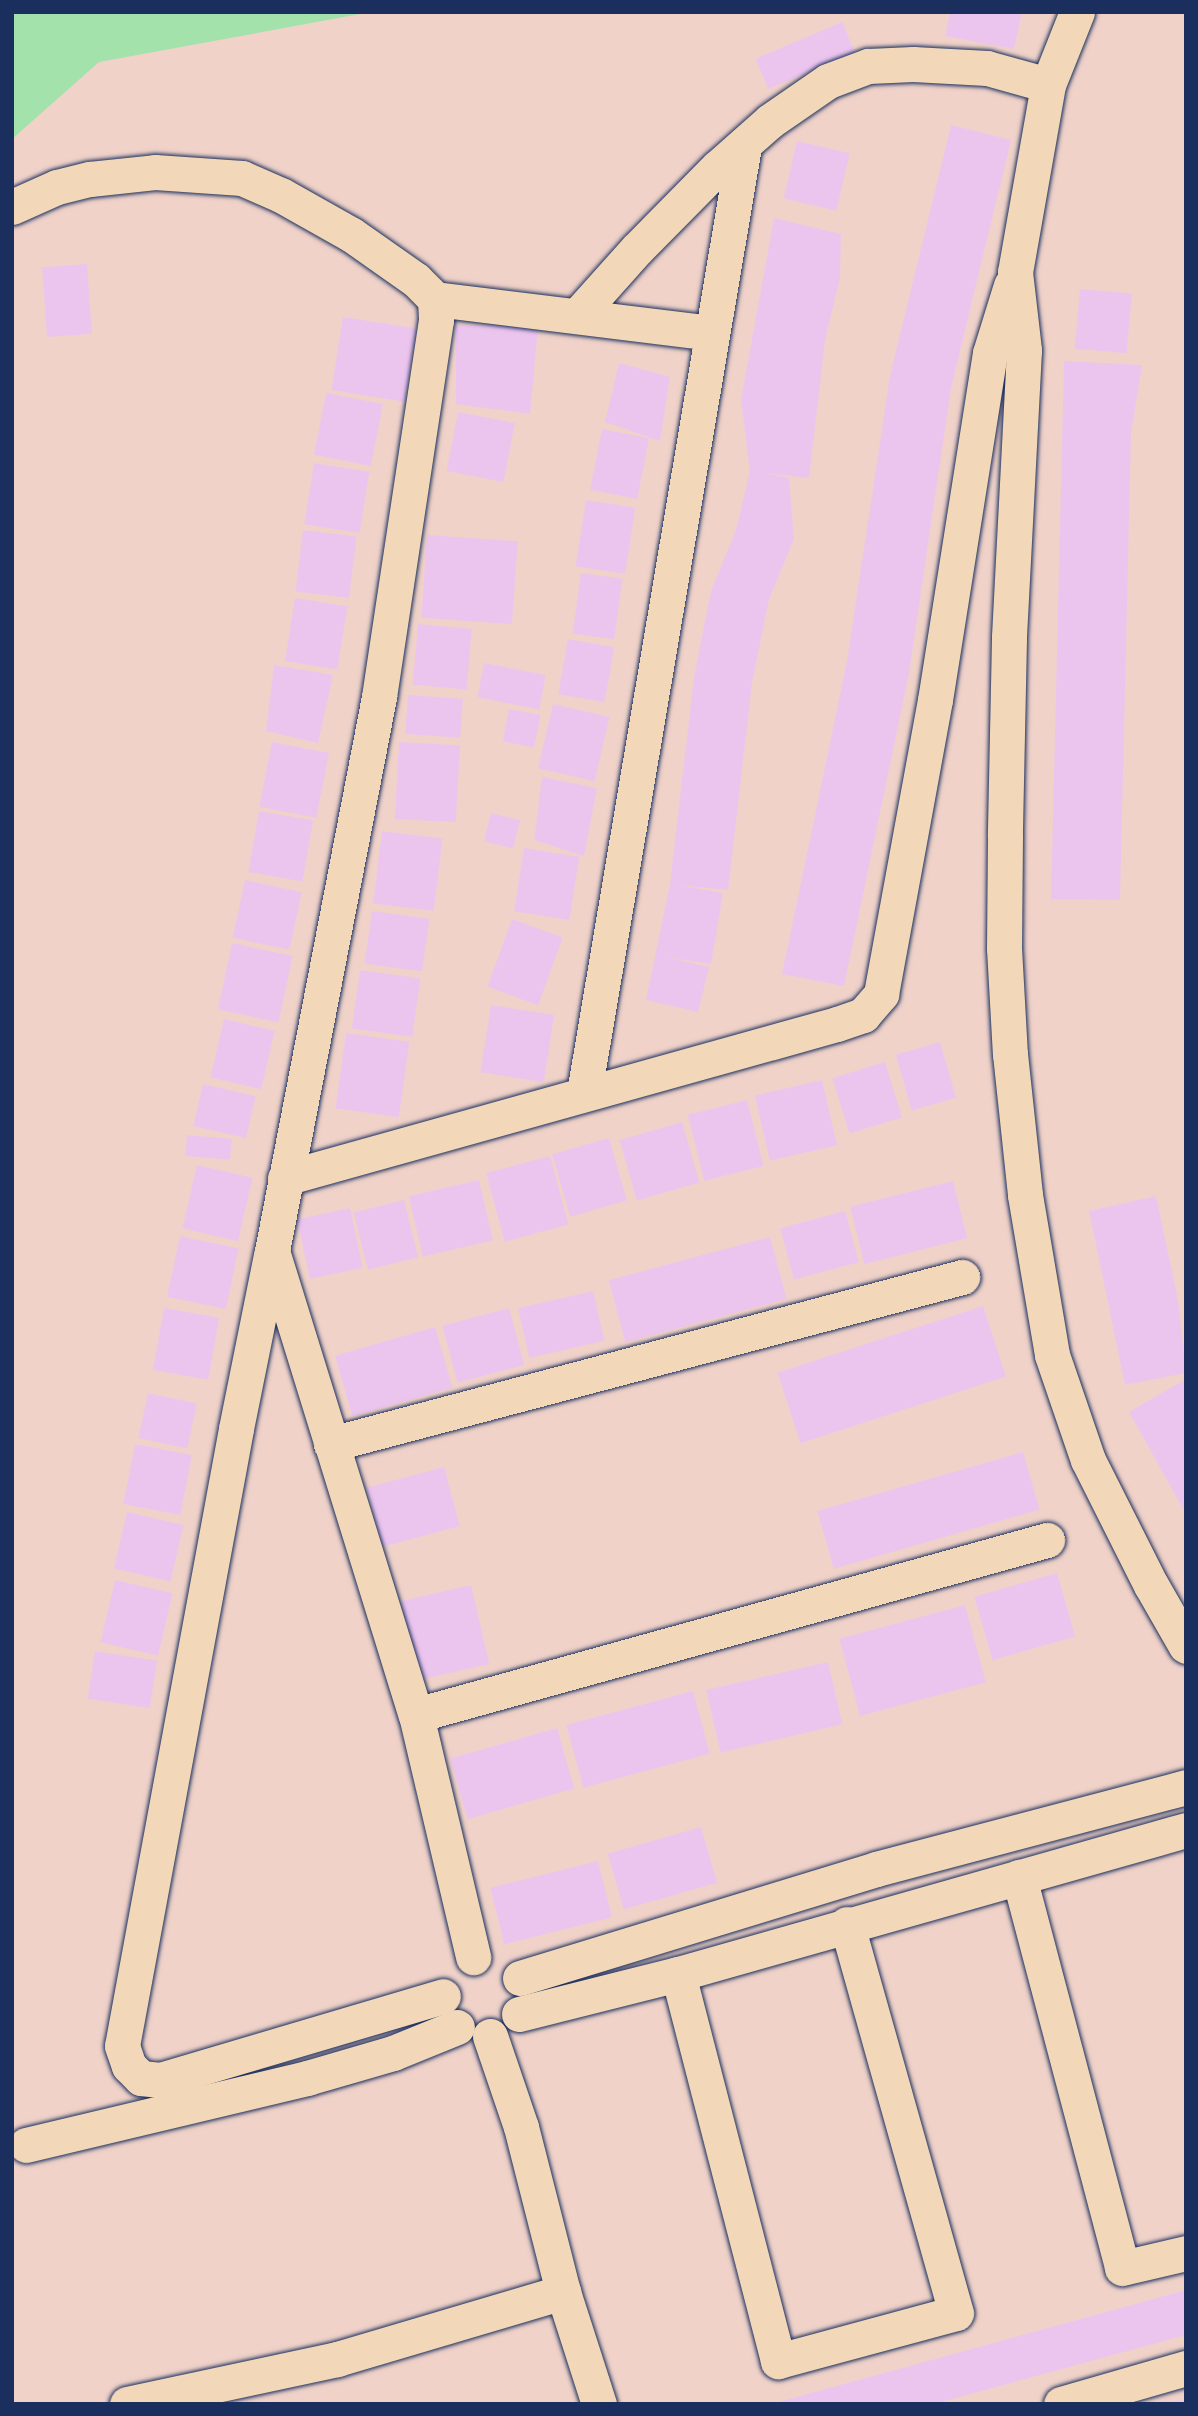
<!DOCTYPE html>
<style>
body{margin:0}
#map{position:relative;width:1198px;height:2416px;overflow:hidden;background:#f0d2c9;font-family:Caveat,sans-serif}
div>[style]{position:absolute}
.green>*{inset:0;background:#a3e2aa}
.building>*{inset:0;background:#ecc5ef;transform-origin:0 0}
.roads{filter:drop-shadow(0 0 2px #1b2f5e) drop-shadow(0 0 2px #1b2f5e)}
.minor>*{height:35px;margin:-17.5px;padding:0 17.5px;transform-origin:17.5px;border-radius:17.5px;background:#f2d8b9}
span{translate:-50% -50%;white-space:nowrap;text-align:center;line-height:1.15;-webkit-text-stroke:6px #f2d8b9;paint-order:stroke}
.frame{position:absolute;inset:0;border:14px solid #1b2f5e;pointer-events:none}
</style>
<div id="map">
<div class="green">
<i style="clip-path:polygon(12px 12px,371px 12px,99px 62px,12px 139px)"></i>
</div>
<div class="building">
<i style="clip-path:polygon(950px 12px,1022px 12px,1014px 49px,945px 36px)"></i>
<i style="left:842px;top:22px;width:33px;height:94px;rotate:67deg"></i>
<i style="clip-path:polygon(951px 125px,1011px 140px,951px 388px,909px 673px,844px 986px,782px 974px,847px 661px,890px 376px)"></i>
<i style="left:797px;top:141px;width:54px;height:59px;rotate:13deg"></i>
<i style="clip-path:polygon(774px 218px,841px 234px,840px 278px,825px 340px,809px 478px,765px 473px,789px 478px,794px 539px,769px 599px,752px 683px,728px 890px,678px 885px,723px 893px,711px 964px,667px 957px,709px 967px,698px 1012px,646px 1000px,670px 884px,694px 677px,711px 591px,736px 530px,750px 471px,741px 400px)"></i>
<i style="left:87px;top:264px;width:70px;height:45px;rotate:86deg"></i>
<i style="left:1080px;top:289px;width:52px;height:60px;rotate:5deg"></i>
<i style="left:343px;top:317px;width:74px;height:74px;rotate:9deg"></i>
<i style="clip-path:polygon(456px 325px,538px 326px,530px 414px,456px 404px)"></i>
<i style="clip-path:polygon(1064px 361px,1142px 365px,1131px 433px,1120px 900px,1051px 899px)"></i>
<i style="clip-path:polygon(619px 363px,670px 377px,660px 441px,605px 422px)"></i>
<i style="left:326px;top:393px;width:58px;height:63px;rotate:11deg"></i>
<i style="left:458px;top:412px;width:58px;height:60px;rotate:11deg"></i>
<i style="left:602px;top:429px;width:48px;height:62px;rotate:11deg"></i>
<i style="left:314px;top:463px;width:56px;height:62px;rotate:9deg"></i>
<i style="left:586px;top:500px;width:50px;height:67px;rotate:9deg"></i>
<i style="left:303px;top:530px;width:54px;height:62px;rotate:7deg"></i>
<i style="left:427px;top:535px;width:91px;height:83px;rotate:4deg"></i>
<i style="left:581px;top:573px;width:42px;height:61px;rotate:8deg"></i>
<i style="left:295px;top:598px;width:53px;height:64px;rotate:9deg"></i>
<i style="left:418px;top:624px;width:54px;height:61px;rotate:5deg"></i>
<i style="left:568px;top:639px;width:47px;height:56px;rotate:10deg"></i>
<i style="left:484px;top:663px;width:63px;height:35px;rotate:11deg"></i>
<i style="clip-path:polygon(274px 665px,333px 675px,318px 743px,266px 731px)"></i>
<i style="left:408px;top:695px;width:55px;height:39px;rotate:4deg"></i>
<i style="left:553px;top:704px;width:58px;height:66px;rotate:13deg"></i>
<i style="left:509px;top:709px;width:32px;height:33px;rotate:11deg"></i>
<i style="left:272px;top:742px;width:58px;height:66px;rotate:11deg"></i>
<i style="left:399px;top:742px;width:61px;height:77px;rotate:3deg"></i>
<i style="clip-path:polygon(542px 777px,597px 788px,584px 856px,534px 840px)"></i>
<i style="left:259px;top:811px;width:55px;height:62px;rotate:10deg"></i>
<i style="left:491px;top:813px;width:30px;height:29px;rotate:14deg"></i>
<i style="left:382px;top:831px;width:61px;height:73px;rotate:7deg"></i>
<i style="left:524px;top:848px;width:56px;height:64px;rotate:9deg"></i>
<i style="left:245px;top:880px;width:58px;height:59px;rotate:12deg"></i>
<i style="left:372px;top:911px;width:58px;height:53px;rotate:8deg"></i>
<i style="left:512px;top:919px;width:54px;height:72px;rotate:20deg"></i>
<i style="left:232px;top:943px;width:62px;height:68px;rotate:12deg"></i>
<i style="left:360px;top:970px;width:61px;height:59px;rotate:8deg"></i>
<i style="left:491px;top:1005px;width:64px;height:68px;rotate:9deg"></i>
<i style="left:224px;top:1019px;width:52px;height:60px;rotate:13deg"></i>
<i style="left:346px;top:1033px;width:64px;height:76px;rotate:8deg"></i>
<i style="left:940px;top:1042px;width:58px;height:46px;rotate:74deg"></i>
<i style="left:885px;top:1062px;width:58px;height:55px;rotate:73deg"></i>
<i style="left:822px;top:1080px;width:67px;height:69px;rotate:77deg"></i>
<i style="left:203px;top:1084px;width:54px;height:43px;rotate:13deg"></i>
<i style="left:747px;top:1100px;width:68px;height:61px;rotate:76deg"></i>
<i style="left:682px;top:1122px;width:63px;height:65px;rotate:74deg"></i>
<i style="left:187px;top:1135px;width:45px;height:21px;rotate:5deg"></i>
<i style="left:609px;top:1138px;width:65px;height:59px;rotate:74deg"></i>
<i style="left:550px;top:1156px;width:71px;height:66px;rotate:75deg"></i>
<i style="left:197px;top:1165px;width:57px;height:65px;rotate:13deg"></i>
<i style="left:479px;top:1180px;width:62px;height:72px;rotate:77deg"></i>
<i style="left:953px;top:1181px;width:59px;height:106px;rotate:76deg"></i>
<i style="clip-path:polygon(1156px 1196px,1178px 1300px,1186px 1373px,1125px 1385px,1089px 1211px)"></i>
<i style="left:404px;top:1200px;width:59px;height:52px;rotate:76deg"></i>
<i style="left:350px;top:1208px;width:61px;height:54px;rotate:78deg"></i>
<i style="left:845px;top:1211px;width:53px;height:67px;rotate:75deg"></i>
<i style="left:180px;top:1236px;width:60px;height:62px;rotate:12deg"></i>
<i style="left:770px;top:1237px;width:64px;height:167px;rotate:75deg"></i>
<i style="left:593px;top:1291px;width:51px;height:77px;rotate:77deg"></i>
<i style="left:983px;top:1306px;width:74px;height:216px;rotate:72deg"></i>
<i style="left:164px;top:1308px;width:56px;height:63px;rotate:10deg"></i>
<i style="left:509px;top:1308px;width:59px;height:69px;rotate:75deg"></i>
<i style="left:435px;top:1327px;width:63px;height:104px;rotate:74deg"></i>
<i style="clip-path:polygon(1184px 1380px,1186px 1382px,1186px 1514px,1129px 1412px)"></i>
<i style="left:148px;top:1393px;width:50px;height:46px;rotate:12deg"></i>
<i style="left:135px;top:1444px;width:58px;height:61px;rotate:11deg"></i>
<i style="left:1023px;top:1452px;width:60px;height:214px;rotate:74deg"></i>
<i style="left:444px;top:1467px;width:61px;height:80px;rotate:75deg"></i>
<i style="left:127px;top:1512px;width:58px;height:58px;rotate:13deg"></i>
<i style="left:1057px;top:1573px;width:66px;height:86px;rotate:74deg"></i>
<i style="left:115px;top:1580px;width:59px;height:64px;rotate:13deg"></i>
<i style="left:471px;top:1585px;width:81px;height:72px;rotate:77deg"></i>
<i style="left:965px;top:1605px;width:80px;height:130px;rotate:75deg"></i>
<i style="left:95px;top:1651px;width:63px;height:48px;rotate:9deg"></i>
<i style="left:828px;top:1662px;width:64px;height:125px;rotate:77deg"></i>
<i style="left:693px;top:1691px;width:65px;height:131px;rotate:75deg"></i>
<i style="left:557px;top:1728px;width:63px;height:111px;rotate:74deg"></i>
<i style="left:701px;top:1827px;width:58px;height:97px;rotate:74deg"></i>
<i style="left:598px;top:1861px;width:58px;height:111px;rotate:76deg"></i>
<i style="clip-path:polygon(1186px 2290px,1186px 2335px,934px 2404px,771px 2404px)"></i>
<i style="clip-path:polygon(1186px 2400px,1186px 2404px,1159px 2404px,1159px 2402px)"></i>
</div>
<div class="roads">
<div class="minor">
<i style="left:1077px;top:12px;width:79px;rotate:111.7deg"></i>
<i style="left:1048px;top:85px;width:190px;rotate:100deg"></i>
<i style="left:1015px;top:272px;width:79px;rotate:83.4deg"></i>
<i style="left:1024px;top:350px;width:288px;rotate:93deg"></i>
<i style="left:1009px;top:638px;width:198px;rotate:91.2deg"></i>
<i style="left:1005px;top:836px;width:112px;rotate:90.5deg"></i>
<i style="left:1004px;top:948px;width:106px;rotate:86.8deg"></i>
<i style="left:1010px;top:1054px;width:142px;rotate:83.9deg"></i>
<i style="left:1025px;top:1195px;width:162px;rotate:80.4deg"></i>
<i style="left:1052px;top:1355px;width:111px;rotate:71.1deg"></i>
<i style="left:1088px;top:1460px;width:140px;rotate:63.3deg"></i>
<i style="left:1151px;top:1585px;width:70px;rotate:60.2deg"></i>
<i style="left:12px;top:207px;width:49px;rotate:-24deg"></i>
<i style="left:57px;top:187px;width:34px;rotate:-14deg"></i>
<i style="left:90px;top:179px;width:65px;rotate:-6.1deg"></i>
<i style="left:155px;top:172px;width:87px;rotate:3.9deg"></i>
<i style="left:242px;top:178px;width:43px;rotate:23.6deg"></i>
<i style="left:281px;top:195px;width:81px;rotate:29.4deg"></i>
<i style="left:352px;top:235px;width:78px;rotate:35.1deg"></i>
<i style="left:416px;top:280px;width:27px;rotate:45deg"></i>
<i style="left:435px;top:299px;width:21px;rotate:87deg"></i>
<i style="left:436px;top:320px;width:381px;rotate:98.6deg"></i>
<i style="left:379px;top:697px;width:564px;rotate:100.93deg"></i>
<i style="left:272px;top:1251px;width:486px;rotate:72.8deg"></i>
<i style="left:416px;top:1715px;width:249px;rotate:76.7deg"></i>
<i style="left:435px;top:299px;width:278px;rotate:7deg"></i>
<i style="left:577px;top:316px;width:90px;rotate:-48.2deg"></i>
<i style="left:637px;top:249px;width:115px;rotate:-45.4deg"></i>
<i style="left:718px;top:167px;width:69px;rotate:-41.5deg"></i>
<i style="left:770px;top:121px;width:70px;rotate:-34.6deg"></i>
<i style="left:828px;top:81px;width:43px;rotate:-20.6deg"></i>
<i style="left:868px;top:66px;width:45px;rotate:-2.5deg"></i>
<i style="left:913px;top:64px;width:74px;rotate:3.1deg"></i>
<i style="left:987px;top:68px;width:63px;rotate:15.6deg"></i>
<i style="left:584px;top:1093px;width:960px;rotate:-80.41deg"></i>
<i style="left:285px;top:1178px;width:573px;rotate:-15.59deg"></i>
<i style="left:837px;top:1024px;width:28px;rotate:-19deg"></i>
<i style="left:863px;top:1015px;width:28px;rotate:-49deg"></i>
<i style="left:881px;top:994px;width:299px;rotate:-79.6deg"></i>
<i style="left:935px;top:700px;width:351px;rotate:-81deg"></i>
<i style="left:990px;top:353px;width:71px;rotate:-72.8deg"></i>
<i style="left:271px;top:1255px;width:177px;rotate:101.4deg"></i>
<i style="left:236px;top:1429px;width:627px;rotate:100.47deg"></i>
<i style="left:122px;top:2046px;width:21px;rotate:71deg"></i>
<i style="left:129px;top:2066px;width:17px;rotate:45deg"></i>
<i style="left:141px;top:2078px;width:19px;rotate:6deg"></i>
<i style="left:160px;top:2080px;width:295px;rotate:-16.5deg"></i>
<i style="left:331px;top:1444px;width:653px;rotate:-14.82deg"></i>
<i style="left:416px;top:1715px;width:655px;rotate:-15.5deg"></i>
<i style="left:1019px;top:1877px;width:404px;rotate:75.2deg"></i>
<i style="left:1122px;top:2268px;width:66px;rotate:-13.2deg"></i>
<i style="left:678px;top:1974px;width:400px;rotate:75.5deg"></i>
<i style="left:778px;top:2361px;width:184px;rotate:-15.1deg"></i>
<i style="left:956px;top:2313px;width:404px;rotate:-105.7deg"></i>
<i style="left:520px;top:1978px;width:372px;rotate:-17deg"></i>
<i style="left:876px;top:1869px;width:321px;rotate:-14.8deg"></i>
<i style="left:519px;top:2014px;width:164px;rotate:-14.1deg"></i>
<i style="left:678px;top:1974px;width:528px;rotate:-15.83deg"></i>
<i style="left:490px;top:2036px;width:96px;rotate:71.2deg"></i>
<i style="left:521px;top:2127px;width:170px;rotate:75.7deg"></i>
<i style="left:563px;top:2292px;width:118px;rotate:72.2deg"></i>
<i style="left:26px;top:2145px;width:289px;rotate:-13.4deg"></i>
<i style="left:307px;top:2078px;width:90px;rotate:-16.2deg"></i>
<i style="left:393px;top:2053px;width:69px;rotate:-22.1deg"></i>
<i style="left:127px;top:2404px;width:215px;rotate:-12.1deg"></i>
<i style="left:337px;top:2359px;width:236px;rotate:-16.5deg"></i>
<i style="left:1061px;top:2404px;width:130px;rotate:-16.1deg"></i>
</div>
</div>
<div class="frame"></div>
</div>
